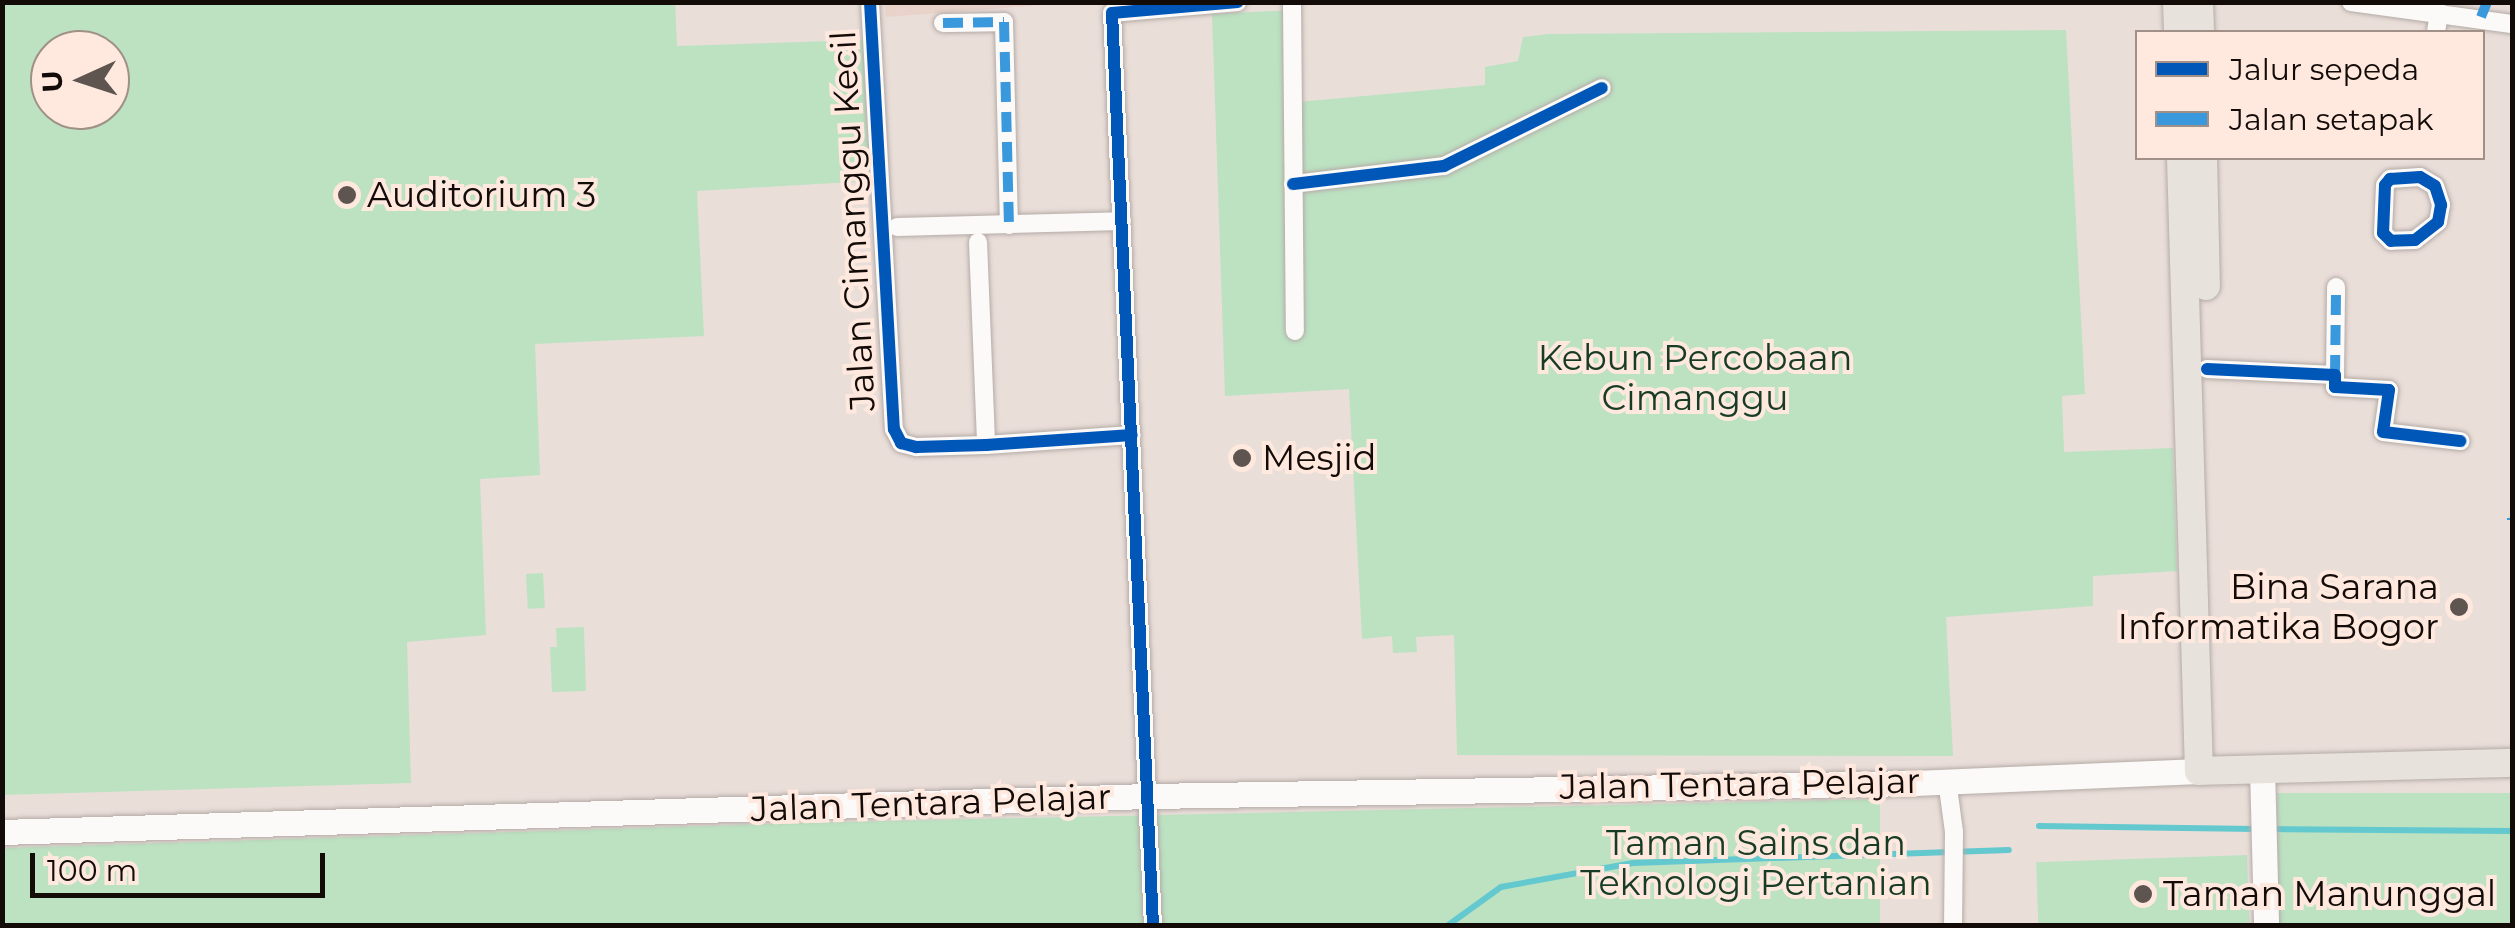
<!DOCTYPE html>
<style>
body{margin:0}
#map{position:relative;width:2515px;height:928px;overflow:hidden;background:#eaded9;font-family:Montserrat,sans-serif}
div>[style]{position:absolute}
.built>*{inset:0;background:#e8d2c9}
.green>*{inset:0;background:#bce2c2;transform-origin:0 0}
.stream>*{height:6px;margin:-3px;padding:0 3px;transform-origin:3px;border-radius:3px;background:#64c8cf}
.roads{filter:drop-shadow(0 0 2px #b4aba6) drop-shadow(0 0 2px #b4aba6)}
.street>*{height:18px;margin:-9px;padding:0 9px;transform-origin:9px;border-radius:9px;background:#fcfaf9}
.secondary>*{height:25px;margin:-12.5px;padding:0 12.5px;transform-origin:12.5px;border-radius:12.5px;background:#fcfaf9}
.primary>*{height:28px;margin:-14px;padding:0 14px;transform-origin:14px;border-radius:14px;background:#e7e2dc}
.quiet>*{height:10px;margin-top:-5px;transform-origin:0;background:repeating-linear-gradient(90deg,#3a99dd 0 20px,transparent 0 30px)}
.cycleway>*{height:12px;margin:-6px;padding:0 6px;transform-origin:6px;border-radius:6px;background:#0057b8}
.dots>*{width:28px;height:28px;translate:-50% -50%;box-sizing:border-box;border:5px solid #ffe8de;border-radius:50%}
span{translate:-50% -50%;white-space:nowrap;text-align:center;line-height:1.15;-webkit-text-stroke:8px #ffe8de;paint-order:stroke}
.poi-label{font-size:35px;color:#120b08}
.left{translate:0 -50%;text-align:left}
.right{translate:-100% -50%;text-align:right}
.street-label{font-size:35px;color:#120b08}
.park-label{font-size:35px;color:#173c25}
.frame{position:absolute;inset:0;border:5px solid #120b08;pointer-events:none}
.legend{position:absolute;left:2135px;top:30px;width:350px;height:130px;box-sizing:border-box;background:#ffe8de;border:2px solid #a09088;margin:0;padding:12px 18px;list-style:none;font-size:30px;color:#120b08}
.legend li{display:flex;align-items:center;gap:20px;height:50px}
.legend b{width:50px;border:2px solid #a09088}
.north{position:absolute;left:30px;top:30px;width:100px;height:100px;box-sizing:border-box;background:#ffe8de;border:2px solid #a09088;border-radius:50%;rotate:267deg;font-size:28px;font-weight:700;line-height:40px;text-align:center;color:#120b08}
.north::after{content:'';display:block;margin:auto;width:35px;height:45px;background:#5e5551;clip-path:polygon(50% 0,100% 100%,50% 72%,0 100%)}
.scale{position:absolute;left:30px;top:853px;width:295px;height:45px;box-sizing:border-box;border:5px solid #120b08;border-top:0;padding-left:12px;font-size:30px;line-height:35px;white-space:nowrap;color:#120b08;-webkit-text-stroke:8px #ffe8de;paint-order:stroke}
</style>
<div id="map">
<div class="built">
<i style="clip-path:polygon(885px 2px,1067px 3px,886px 17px)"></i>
</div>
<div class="green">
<i style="clip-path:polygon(evenodd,675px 2px,677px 46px,863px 40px,869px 181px,697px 191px,704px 336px,535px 344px,540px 475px,480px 479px,486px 635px,407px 642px,411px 783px,3px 795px,3px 3px,675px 2px,50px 50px,110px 50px,110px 110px,50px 110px,50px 50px)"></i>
<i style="clip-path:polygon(1293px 10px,1298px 102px,1485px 85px,1485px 67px,1518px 61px,1523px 37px,1548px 34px,2066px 30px,2085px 394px,2062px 396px,2064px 452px,2173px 448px,2177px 571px,2093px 576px,2093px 606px,1946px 617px,1953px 756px,1457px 755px,1454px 635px,1416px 637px,1417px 652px,1393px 653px,1392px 636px,1362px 639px,1349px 389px,1225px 396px,1212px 14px)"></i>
<i style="left:543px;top:573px;width:35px;height:17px;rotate:87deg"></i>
<i style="clip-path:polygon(584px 627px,586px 691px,552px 692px,550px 647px,557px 647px,556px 628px)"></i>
<i style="left:2512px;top:793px;width:132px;height:235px;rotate:90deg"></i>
<i style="clip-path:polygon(1880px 799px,1880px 925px,3px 925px,3px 848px,798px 823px)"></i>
<i style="left:2247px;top:855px;width:70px;height:211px;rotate:88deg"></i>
</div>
<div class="stream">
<i style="left:2039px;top:826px;width:217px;rotate:0.8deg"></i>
<i style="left:2269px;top:829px;width:243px;rotate:0.5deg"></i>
<i style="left:1447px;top:926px;width:67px;rotate:-35.8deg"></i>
<i style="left:1501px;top:887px;width:134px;rotate:-10.3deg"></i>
<i style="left:1633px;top:863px;width:376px;rotate:-2deg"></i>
</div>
<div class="roads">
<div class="street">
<i style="left:870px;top:2px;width:428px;rotate:86.8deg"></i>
<i style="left:894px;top:429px;width:16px;rotate:63deg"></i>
<i style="left:901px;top:443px;width:16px;rotate:15deg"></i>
<i style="left:916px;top:447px;width:70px;rotate:-1.6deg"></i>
<i style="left:986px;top:445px;width:146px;rotate:-3.9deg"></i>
<i style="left:1292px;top:2px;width:329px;rotate:89.5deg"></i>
<i style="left:2351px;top:2px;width:162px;rotate:7.8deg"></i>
<i style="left:943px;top:23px;width:61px;rotate:-0.9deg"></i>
<i style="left:1004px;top:22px;width:203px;rotate:88.6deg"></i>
<i style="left:2436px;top:32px;width:20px;rotate:-81deg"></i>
<i style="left:2420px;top:177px;width:17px;rotate:31deg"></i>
<i style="left:2435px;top:186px;width:20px;rotate:72deg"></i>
<i style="left:2441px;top:205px;width:17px;rotate:100deg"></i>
<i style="left:2438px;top:222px;width:29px;rotate:142deg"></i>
<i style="left:2415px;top:240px;width:24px;rotate:178deg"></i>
<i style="left:2391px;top:241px;width:11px;rotate:-135deg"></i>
<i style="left:2383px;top:233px;width:48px;rotate:-87.6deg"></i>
<i style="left:2385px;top:185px;width:8px;rotate:-50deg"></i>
<i style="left:2390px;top:179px;width:30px;rotate:-4deg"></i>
<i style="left:1293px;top:184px;width:152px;rotate:-6.8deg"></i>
<i style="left:1444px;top:166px;width:176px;rotate:-26.3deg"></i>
<i style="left:897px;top:227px;width:225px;rotate:-1.5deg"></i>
<i style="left:978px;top:242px;width:203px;rotate:87.7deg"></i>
<i style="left:2207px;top:369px;width:128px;rotate:2.7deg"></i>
<i style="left:2335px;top:375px;width:12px;rotate:90deg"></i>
<i style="left:2335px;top:387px;width:54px;rotate:3.2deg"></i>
<i style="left:2389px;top:390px;width:42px;rotate:98.1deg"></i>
<i style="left:2383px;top:432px;width:78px;rotate:6.7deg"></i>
<i style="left:2335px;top:375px;width:88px;rotate:-89.3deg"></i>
<i style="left:1947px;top:780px;width:52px;rotate:82.3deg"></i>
<i style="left:1954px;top:832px;width:94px;rotate:90.6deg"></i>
<i style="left:1153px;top:926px;width:914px;rotate:-92.57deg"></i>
<i style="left:1112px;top:13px;width:126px;rotate:-5deg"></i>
</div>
<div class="secondary">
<i style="left:2262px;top:768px;width:158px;rotate:88.5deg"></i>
<i style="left:2px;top:832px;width:1149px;rotate:-1.8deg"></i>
<i style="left:1150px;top:796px;width:765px;rotate:-0.97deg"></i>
<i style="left:1915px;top:783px;width:284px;rotate:-2.4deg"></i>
</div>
<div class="primary">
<i style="left:2177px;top:2px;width:30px;rotate:88deg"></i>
<i style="left:2199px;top:2px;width:30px;rotate:88deg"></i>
<i style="left:2181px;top:158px;width:613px;rotate:88.32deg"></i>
<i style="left:2199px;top:771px;width:313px;rotate:-1.5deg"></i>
<i style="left:2203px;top:158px;width:128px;rotate:88.7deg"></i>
</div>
</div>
<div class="quiet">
<i style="left:2481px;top:17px;width:16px;rotate:-68deg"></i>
<i style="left:943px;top:23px;width:61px;rotate:-0.9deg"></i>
<i style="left:1004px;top:22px;width:203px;rotate:88.6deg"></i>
<i style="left:2335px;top:375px;width:88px;rotate:-89.3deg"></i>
<i style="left:2512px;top:520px;width:2px;rotate:-90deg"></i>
</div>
<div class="cycleway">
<i style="left:870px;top:2px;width:428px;rotate:86.8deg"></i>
<i style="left:894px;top:429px;width:16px;rotate:63deg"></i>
<i style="left:901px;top:443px;width:16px;rotate:15deg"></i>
<i style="left:916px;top:447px;width:70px;rotate:-1.6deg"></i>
<i style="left:986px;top:445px;width:146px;rotate:-3.9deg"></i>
<i style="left:2420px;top:177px;width:17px;rotate:31deg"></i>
<i style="left:2435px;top:186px;width:20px;rotate:72deg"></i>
<i style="left:2441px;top:205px;width:17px;rotate:100deg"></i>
<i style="left:2438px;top:222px;width:29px;rotate:142deg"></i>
<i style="left:2415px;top:240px;width:24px;rotate:178deg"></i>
<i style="left:2391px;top:241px;width:11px;rotate:-135deg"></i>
<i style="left:2383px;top:233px;width:48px;rotate:-87.6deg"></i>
<i style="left:2385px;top:185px;width:8px;rotate:-50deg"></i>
<i style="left:2390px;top:179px;width:30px;rotate:-4deg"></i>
<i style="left:1293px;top:184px;width:152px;rotate:-6.8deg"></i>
<i style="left:1444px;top:166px;width:176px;rotate:-26.3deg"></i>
<i style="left:2207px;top:369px;width:128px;rotate:2.7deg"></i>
<i style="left:2335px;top:375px;width:12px;rotate:90deg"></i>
<i style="left:2335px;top:387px;width:54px;rotate:3.2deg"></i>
<i style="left:2389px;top:390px;width:42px;rotate:98.1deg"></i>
<i style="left:2383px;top:432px;width:78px;rotate:6.7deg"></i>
<i style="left:1153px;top:926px;width:914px;rotate:-92.57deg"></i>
<i style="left:1112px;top:13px;width:126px;rotate:-5deg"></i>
</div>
<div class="dots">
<i style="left:347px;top:195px;background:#5e5551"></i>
<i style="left:1242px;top:458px;background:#5e5551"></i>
<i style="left:2459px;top:607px;background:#5e5551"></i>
<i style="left:2143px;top:894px;background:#5e5551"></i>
</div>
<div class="poi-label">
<span class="left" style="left:367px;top:195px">Auditorium 3</span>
<span class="left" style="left:1262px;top:458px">Mesjid</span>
<span class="right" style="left:2439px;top:607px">Bina Sarana<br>Informatika Bogor</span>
<span class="left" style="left:2163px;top:894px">Taman Manunggal</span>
</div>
<div class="street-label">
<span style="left:853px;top:221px;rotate:-93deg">Jalan Cimanggu Kecil</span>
<span style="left:1740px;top:784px;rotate:-1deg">Jalan Tentara Pelajar</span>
<span style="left:931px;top:803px;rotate:-2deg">Jalan Tentara Pelajar</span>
</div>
<div class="park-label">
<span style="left:1695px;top:378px">Kebun Percobaan<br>Cimanggu</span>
<span style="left:1756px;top:863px">Taman Sains dan<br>Teknologi Pertanian</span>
</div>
<div class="frame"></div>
<ul class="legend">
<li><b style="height:12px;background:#0057b8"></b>Jalur sepeda</li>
<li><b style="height:12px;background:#3a99dd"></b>Jalan setapak</li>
</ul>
<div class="north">U</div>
<div class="scale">100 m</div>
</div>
